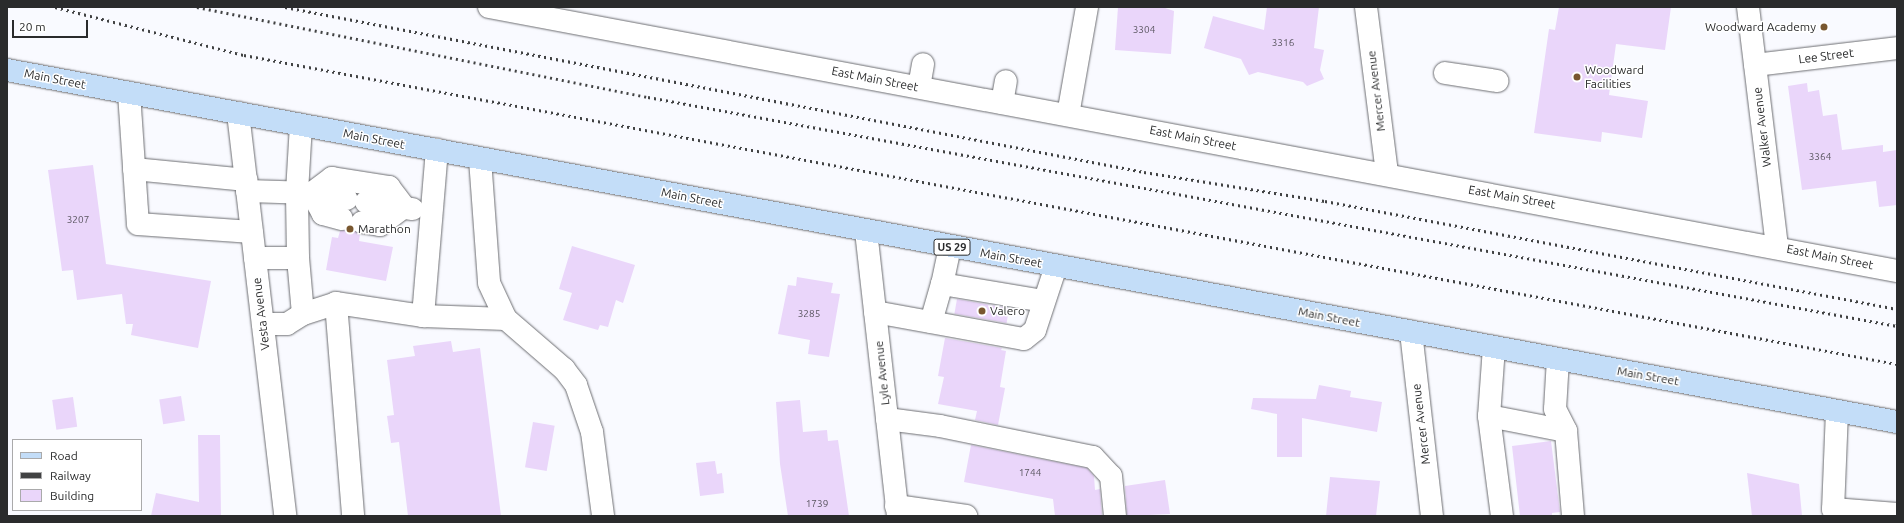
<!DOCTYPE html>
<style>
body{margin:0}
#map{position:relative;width:1904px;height:523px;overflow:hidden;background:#f9faff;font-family:Ubuntu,sans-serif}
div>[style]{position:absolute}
.building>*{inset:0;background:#ead6fa;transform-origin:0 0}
.roads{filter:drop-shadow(0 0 1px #6d6e72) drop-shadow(0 0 1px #6d6e72)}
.minor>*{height:22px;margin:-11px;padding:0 11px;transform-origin:11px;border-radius:11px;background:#fff}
.major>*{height:22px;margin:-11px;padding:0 11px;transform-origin:11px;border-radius:11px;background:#c3ddf8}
.rail>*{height:3px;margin-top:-1.5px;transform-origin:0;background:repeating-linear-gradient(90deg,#414243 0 2px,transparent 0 6px)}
.dots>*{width:11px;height:11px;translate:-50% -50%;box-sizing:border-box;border:2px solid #fff;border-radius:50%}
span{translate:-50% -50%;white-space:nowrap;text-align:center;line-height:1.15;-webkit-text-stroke:3px #fff;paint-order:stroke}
.number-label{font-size:10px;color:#5a5660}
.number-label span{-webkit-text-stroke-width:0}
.shield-label span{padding:1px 3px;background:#fff;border:1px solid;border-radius:3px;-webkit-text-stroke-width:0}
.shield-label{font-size:11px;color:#2a2b2c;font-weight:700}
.poi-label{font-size:12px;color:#2a2b2c}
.right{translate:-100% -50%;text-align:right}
.left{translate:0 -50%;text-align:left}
.street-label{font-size:12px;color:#2a2b2c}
.frame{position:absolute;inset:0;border:8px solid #2a2b2c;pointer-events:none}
.legend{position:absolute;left:12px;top:439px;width:130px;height:72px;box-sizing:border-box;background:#fff;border:1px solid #aaaaab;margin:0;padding:5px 7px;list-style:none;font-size:12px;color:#2a2b2c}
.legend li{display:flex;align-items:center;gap:8px;height:20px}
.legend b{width:20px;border:1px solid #aaaaab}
.scale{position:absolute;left:12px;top:20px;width:76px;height:18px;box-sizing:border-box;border:2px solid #2a2b2c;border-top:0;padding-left:5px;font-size:12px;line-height:14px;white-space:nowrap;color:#2a2b2c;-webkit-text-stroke:3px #fff;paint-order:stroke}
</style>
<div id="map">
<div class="building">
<i style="clip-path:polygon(1118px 7px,1162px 7px,1174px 11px,1171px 54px,1115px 50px)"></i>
<i style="clip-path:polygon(1267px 7px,1319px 7px,1314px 48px,1324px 50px,1320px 70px,1324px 79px,1307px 86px,1303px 82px,1258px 72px,1249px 75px,1241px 59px,1204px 48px,1213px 16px,1264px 30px)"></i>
<i style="clip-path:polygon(1559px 7px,1671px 7px,1665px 50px,1616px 44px,1609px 95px,1648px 101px,1642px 138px,1602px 132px,1601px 142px,1534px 133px,1549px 29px,1555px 30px)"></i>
<i style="clip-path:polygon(1807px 83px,1808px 92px,1819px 90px,1823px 116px,1837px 114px,1842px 150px,1883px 145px,1883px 152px,1897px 150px,1897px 205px,1879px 207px,1876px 181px,1802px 190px,1788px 86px)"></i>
<i style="clip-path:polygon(93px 165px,106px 264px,211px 281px,198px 348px,131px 335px,133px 324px,126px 324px,122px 294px,77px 300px,73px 270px,62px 271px,48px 170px)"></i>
<i style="clip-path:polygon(351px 228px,360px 234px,359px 241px,393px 247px,386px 281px,326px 270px,332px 237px,338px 238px,340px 231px)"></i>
<i style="clip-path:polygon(572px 246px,635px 265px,623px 303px,616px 300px,608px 327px,600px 325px,598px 330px,563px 320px,572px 293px,559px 289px)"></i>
<i style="clip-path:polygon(797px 277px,833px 283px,831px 293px,840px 294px,829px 357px,808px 354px,810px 340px,778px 334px,788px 285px,796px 286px)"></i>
<i style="left:957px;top:299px;width:53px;height:15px;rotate:10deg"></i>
<i style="clip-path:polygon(945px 338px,1002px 348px,1001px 350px,1006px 351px,1000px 387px,1005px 388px,998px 425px,975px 420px,977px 411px,938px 404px,944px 377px,938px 376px)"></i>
<i style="clip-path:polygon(451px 341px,453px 352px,480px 348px,501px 516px,408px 516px,399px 442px,391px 443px,387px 416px,394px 415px,387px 360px,415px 356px,413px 346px)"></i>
<i style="clip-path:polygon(1319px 385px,1351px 391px,1350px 397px,1382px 402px,1377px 432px,1302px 418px,1302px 457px,1277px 457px,1277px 414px,1251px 409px,1253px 398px,1316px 399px)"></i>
<i style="left:181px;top:396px;width:25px;height:22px;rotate:81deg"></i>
<i style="left:73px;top:397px;width:30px;height:21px;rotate:82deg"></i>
<i style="clip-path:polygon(800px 400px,803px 432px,827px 430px,828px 441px,838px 440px,849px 516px,788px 516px,780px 464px,776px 402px)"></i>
<i style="left:533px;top:422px;width:22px;height:46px;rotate:10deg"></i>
<i style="clip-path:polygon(198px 435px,220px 435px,221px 516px,151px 516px,156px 493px,199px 502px)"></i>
<i style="clip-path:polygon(1551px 441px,1560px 512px,1552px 513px,1552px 516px,1520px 516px,1512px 446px)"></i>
<i style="clip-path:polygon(971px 445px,1087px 468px,1094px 476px,1095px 490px,1100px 489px,1102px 516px,1055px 516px,1053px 499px,964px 482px)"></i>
<i style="clip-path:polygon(715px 461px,717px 474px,722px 473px,724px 493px,700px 496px,696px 463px)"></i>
<i style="clip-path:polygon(1747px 473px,1799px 484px,1802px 516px,1752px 516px)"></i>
<i style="clip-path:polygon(1330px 477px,1380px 481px,1376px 516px,1326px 516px)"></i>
<i style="clip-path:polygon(1165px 480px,1170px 514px,1127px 516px,1125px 486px)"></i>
</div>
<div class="roads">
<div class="minor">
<i style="left:489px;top:7px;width:1433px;rotate:10.62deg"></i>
<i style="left:1366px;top:7px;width:168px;rotate:82.8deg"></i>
<i style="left:1748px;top:7px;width:241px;rotate:83.1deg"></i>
<i style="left:1755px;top:65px;width:143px;rotate:-6.8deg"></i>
<i style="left:1445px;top:73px;width:53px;rotate:8.7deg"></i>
<i style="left:919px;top:87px;width:23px;rotate:-80deg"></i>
<i style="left:129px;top:93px;width:131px;rotate:86.1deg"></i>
<i style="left:138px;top:224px;width:114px;rotate:4deg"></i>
<i style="left:1002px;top:103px;width:22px;rotate:-80deg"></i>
<i style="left:238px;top:113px;width:406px;rotate:83.3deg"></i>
<i style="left:1068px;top:115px;width:110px;rotate:-80deg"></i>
<i style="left:480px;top:159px;width:124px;rotate:85.8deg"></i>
<i style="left:489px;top:283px;width:40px;rotate:65deg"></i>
<i style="left:134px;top:169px;width:113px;rotate:5.6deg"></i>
<i style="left:247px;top:191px;width:65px;rotate:1.8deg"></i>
<i style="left:312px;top:193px;width:35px;rotate:10deg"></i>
<i style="left:366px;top:202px;width:47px;rotate:8.7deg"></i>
<i style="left:342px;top:219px;width:20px;rotate:-165deg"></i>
<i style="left:323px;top:214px;width:24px;rotate:-118deg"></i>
<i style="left:312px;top:193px;width:25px;rotate:-37deg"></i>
<i style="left:332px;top:178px;width:58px;rotate:9deg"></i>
<i style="left:389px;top:187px;width:25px;rotate:53deg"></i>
<i style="left:404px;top:207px;width:30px;rotate:143deg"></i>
<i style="left:380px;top:225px;width:18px;rotate:-171deg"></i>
<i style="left:866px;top:231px;width:287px;rotate:83.6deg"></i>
<i style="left:950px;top:247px;width:38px;rotate:102deg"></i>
<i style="left:942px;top:284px;width:103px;rotate:9.5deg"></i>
<i style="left:255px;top:258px;width:43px"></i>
<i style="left:298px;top:258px;width:56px;rotate:84.9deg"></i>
<i style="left:298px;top:258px;width:66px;rotate:-90.9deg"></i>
<i style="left:297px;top:192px;width:67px;rotate:-86.6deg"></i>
<i style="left:336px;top:303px;width:214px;rotate:85.4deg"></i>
<i style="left:875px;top:312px;width:151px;rotate:10.3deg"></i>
<i style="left:1024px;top:339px;width:14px;rotate:-39deg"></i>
<i style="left:1035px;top:330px;width:67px;rotate:-71.8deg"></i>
<i style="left:423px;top:316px;width:83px;rotate:2.1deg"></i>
<i style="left:506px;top:319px;width:77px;rotate:40.8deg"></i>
<i style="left:564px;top:369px;width:20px;rotate:53deg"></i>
<i style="left:576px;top:385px;width:50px;rotate:71.2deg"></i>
<i style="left:592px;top:432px;width:85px;rotate:82.5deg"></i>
<i style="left:931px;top:322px;width:40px;rotate:-74deg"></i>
<i style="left:263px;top:324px;width:24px"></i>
<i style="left:287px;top:324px;width:19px;rotate:-32deg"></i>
<i style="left:303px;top:314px;width:35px;rotate:-18deg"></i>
<i style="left:336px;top:303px;width:88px;rotate:8.5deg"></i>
<i style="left:423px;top:316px;width:167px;rotate:-85.2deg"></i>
<i style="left:1411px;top:332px;width:185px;rotate:83.5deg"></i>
<i style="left:1494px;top:347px;width:69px;rotate:94.1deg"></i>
<i style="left:1489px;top:416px;width:101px;rotate:82.6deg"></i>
<i style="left:1558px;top:359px;width:50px;rotate:93.4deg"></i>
<i style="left:1555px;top:409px;width:25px;rotate:63deg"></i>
<i style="left:1566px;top:431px;width:85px;rotate:85.3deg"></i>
<i style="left:1837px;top:411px;width:98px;rotate:92.3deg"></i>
<i style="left:1833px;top:509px;width:64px;rotate:4.5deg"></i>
<i style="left:1489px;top:416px;width:78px;rotate:11deg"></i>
<i style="left:887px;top:419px;width:53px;rotate:7.5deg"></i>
<i style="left:940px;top:426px;width:156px;rotate:11.5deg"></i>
<i style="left:1093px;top:457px;width:26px;rotate:47deg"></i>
<i style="left:1111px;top:476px;width:40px;rotate:84.3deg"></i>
<i style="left:896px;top:506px;width:71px;rotate:8.1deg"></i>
</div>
<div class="major">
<i style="left:7px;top:70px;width:1922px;rotate:10.55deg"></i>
</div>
</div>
<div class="rail">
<i style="left:55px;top:7px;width:195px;rotate:14.3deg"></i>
<i style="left:244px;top:55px;width:1682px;rotate:10.59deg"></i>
<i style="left:197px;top:7px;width:460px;rotate:11.3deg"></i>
<i style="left:648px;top:97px;width:1270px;rotate:10.39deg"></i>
<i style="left:285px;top:7px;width:875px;rotate:10.87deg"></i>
<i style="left:1144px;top:172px;width:183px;rotate:9.1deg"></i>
<i style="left:1325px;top:201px;width:582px;rotate:10.69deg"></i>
</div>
<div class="dots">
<i style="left:1824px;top:27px;background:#79572f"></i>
<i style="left:1577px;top:77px;background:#79572f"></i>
<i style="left:350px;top:229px;background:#79572f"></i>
<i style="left:982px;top:311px;background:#79572f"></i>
</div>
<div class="number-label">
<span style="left:1144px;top:30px">3304</span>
<span style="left:1283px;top:43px">3316</span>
<span style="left:1820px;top:157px">3364</span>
<span style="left:78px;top:220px">3207</span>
<span style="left:809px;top:314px">3285</span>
<span style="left:1030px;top:473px">1744</span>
<span style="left:817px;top:504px">1739</span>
</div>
<div class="shield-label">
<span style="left:952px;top:247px">US 29</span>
</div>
<div class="poi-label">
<span class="right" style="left:1816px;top:27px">Woodward Academy</span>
<span class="left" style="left:1585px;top:77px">Woodward<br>Facilities</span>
<span class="left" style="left:358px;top:229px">Marathon</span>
<span class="left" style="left:990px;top:311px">Valero</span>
</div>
<div class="street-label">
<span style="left:1826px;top:56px;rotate:-7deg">Lee Street</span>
<span style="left:55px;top:79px;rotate:11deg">Main Street</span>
<span style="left:875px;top:79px;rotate:11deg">East Main Street</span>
<span style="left:1376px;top:91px;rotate:-97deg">Mercer Avenue</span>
<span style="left:1762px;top:127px;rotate:-97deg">Walker Avenue</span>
<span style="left:1193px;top:138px;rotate:11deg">East Main Street</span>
<span style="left:374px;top:139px;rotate:11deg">Main Street</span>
<span style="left:1512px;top:197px;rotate:10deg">East Main Street</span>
<span style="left:692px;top:198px;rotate:11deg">Main Street</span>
<span style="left:1830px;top:257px;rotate:11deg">East Main Street</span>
<span style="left:1011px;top:258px;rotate:10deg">Main Street</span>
<span style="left:261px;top:314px;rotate:-97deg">Vesta Avenue</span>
<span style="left:1329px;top:317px;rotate:11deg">Main Street</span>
<span style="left:882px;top:373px;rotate:-96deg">Lyle Avenue</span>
<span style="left:1648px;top:376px;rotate:10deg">Main Street</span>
<span style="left:1421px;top:424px;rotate:-97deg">Mercer Avenue</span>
</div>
<div class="frame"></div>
<ul class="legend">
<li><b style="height:5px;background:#c3ddf8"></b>Road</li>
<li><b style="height:5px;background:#414243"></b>Railway</li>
<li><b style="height:11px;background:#ead6fa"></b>Building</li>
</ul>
<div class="scale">20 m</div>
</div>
